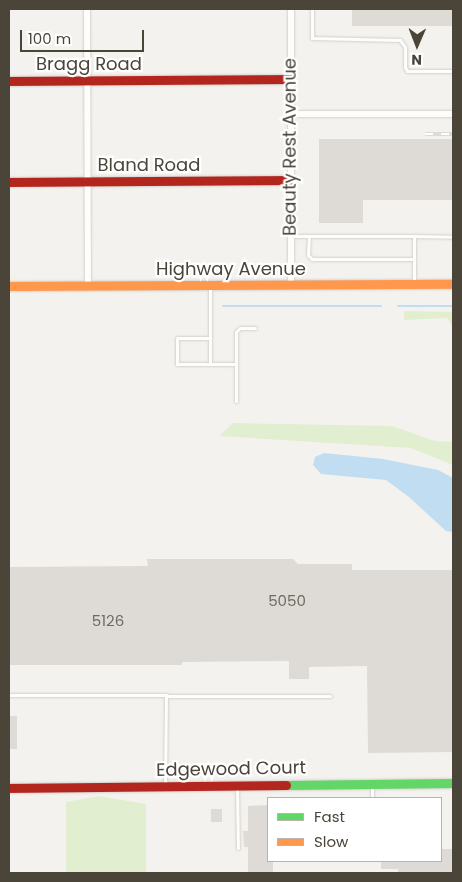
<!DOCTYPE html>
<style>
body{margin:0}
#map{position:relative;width:462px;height:882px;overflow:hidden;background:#f4f2ee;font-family:Poppins,sans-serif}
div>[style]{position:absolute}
.green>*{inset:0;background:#e1eecf}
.water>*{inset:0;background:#c0ddf1}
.stream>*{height:2.5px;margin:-1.25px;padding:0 1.25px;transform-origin:1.25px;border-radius:1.25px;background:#c0ddf1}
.building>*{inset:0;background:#dedbd6;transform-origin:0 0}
.roads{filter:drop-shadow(0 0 1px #d2d0cb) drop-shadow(0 0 1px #d2d0cb)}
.lane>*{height:3px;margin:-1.5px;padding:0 1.5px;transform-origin:1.5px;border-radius:1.5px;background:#fdfdfc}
.street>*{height:6px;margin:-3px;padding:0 3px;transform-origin:3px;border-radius:3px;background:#fdfdfc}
.fast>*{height:9px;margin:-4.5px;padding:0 4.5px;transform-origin:4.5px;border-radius:4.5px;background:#63d668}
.slow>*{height:9px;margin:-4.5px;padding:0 4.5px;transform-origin:4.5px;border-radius:4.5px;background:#ff974d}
.jam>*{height:9px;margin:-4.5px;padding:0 4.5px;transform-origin:4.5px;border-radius:4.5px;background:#b3261e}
.rail>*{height:4.5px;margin-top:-2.25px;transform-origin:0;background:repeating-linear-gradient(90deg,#fff 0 8px,#dbdbda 0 16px);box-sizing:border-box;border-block:1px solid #dbdbda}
span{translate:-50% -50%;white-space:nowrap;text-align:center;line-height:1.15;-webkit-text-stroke:4.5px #fff;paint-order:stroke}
.number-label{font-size:15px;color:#706a61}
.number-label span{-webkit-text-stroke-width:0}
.street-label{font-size:18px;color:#4b4439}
.frame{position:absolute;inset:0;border:10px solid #4b4439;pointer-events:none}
.legend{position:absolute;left:267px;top:797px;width:175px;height:65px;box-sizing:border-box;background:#fff;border:1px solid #b7b4b0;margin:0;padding:6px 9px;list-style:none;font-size:15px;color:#4b4439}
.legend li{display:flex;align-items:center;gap:10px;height:25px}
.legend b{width:25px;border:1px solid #b7b4b0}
.north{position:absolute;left:392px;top:20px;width:50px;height:50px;-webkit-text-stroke:4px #fff;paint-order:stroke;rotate:181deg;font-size:14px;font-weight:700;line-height:20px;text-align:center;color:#4b4439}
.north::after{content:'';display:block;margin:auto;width:18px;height:22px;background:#4b4439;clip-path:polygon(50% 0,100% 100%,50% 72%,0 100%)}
.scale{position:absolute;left:20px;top:30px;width:124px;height:22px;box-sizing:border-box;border:2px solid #4b4439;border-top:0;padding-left:6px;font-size:15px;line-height:18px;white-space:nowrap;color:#4b4439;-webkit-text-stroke:4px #fff;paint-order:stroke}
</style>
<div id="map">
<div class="green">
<i style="clip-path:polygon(404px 311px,453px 312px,453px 327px,447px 318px,404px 320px)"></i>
<i style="clip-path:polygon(233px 423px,392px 426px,435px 441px,453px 442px,453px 465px,411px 448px,219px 436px)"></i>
<i style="clip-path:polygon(99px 796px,146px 804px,146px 873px,66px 873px,66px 802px)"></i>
</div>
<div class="water">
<i style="clip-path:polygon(324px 453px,383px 459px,438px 470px,453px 478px,453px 532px,446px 531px,409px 497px,386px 480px,321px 474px,313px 465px,315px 457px)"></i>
</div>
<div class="stream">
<i style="left:223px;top:306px;width:158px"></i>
<i style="left:398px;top:306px;width:55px"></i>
</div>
<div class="building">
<i style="left:352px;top:9px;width:101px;height:17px"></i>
<i style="clip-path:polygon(319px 139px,453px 139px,453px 200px,363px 200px,363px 223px,319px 223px)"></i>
<i style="clip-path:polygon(147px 559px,293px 559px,298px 564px,352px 564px,352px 570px,453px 570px,453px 752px,368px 753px,367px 666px,309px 667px,309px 679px,289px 679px,289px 661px,182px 662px,182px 665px,9px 665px,9px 567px,148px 566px)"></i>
<i style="left:9px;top:716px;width:8px;height:33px"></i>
<i style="clip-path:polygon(268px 805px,268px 861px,273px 861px,273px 873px,248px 873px,248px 847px,244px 847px,243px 831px,248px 831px,248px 806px)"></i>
<i style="left:211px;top:809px;width:11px;height:13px"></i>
<i style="clip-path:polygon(441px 849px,453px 849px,453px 873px,398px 873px,398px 869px,381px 869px,381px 861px,441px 861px)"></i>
</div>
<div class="roads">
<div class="lane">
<i style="left:312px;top:9px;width:29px;rotate:90deg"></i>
<i style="left:312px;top:38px;width:88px;rotate:1.3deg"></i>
<i style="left:400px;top:40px;width:9px;rotate:54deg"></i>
<i style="left:405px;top:47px;width:20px;rotate:90deg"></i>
<i style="left:405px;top:67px;width:4px;rotate:63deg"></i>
<i style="left:407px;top:71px;width:46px"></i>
<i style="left:292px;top:236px;width:122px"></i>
<i style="left:309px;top:236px;width:19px;rotate:93deg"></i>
<i style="left:308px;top:255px;width:6px;rotate:45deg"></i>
<i style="left:312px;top:259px;width:102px"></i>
<i style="left:414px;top:284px;width:48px;rotate:-90deg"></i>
<i style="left:414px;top:236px;width:39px;rotate:1deg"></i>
<i style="left:210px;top:338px;width:33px;rotate:180deg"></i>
<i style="left:177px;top:338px;width:26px;rotate:90deg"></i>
<i style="left:177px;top:364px;width:33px"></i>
<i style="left:210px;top:364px;width:79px;rotate:-90deg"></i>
<i style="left:210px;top:364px;width:26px"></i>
<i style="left:236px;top:364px;width:37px;rotate:90deg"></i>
<i style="left:236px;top:364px;width:32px;rotate:-90deg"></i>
<i style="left:236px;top:332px;width:6px;rotate:-45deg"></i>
<i style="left:240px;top:328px;width:15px"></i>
<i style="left:9px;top:695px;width:157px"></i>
<i style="left:166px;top:695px;width:91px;rotate:90.6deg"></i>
<i style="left:166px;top:696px;width:164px"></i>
<i style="left:372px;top:785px;width:13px;rotate:90deg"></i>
<i style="left:237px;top:787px;width:61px;rotate:89.1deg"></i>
</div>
<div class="street">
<i style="left:87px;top:9px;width:277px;rotate:89.8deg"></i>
<i style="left:290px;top:114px;width:163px"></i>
<i style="left:291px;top:285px;width:276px;rotate:-90deg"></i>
</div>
<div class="fast">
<i style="left:286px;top:785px;width:167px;rotate:-0.7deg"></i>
</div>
<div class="slow">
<i style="left:9px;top:286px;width:444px;rotate:-0.3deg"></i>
</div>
<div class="jam">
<i style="left:9px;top:81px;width:281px;rotate:-0.4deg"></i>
<i style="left:9px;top:182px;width:281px;rotate:-0.4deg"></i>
<i style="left:9px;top:788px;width:277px;rotate:-0.6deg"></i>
</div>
</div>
<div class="rail">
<i style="left:425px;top:134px;width:28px"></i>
</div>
<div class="number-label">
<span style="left:287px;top:601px">5050</span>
<span style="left:108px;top:621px">5126</span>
</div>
<div class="street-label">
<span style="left:89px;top:64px">Bragg Road</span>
<span style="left:290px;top:147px;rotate:-90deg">Beauty Rest Avenue</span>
<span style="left:149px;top:165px">Bland Road</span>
<span style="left:231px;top:269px">Highway Avenue</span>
<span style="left:231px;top:769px;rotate:-1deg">Edgewood Court</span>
</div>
<div class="frame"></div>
<ul class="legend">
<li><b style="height:6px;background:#63d668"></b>Fast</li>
<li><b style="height:6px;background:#ff974d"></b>Slow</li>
</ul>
<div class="north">N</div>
<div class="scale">100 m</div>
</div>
